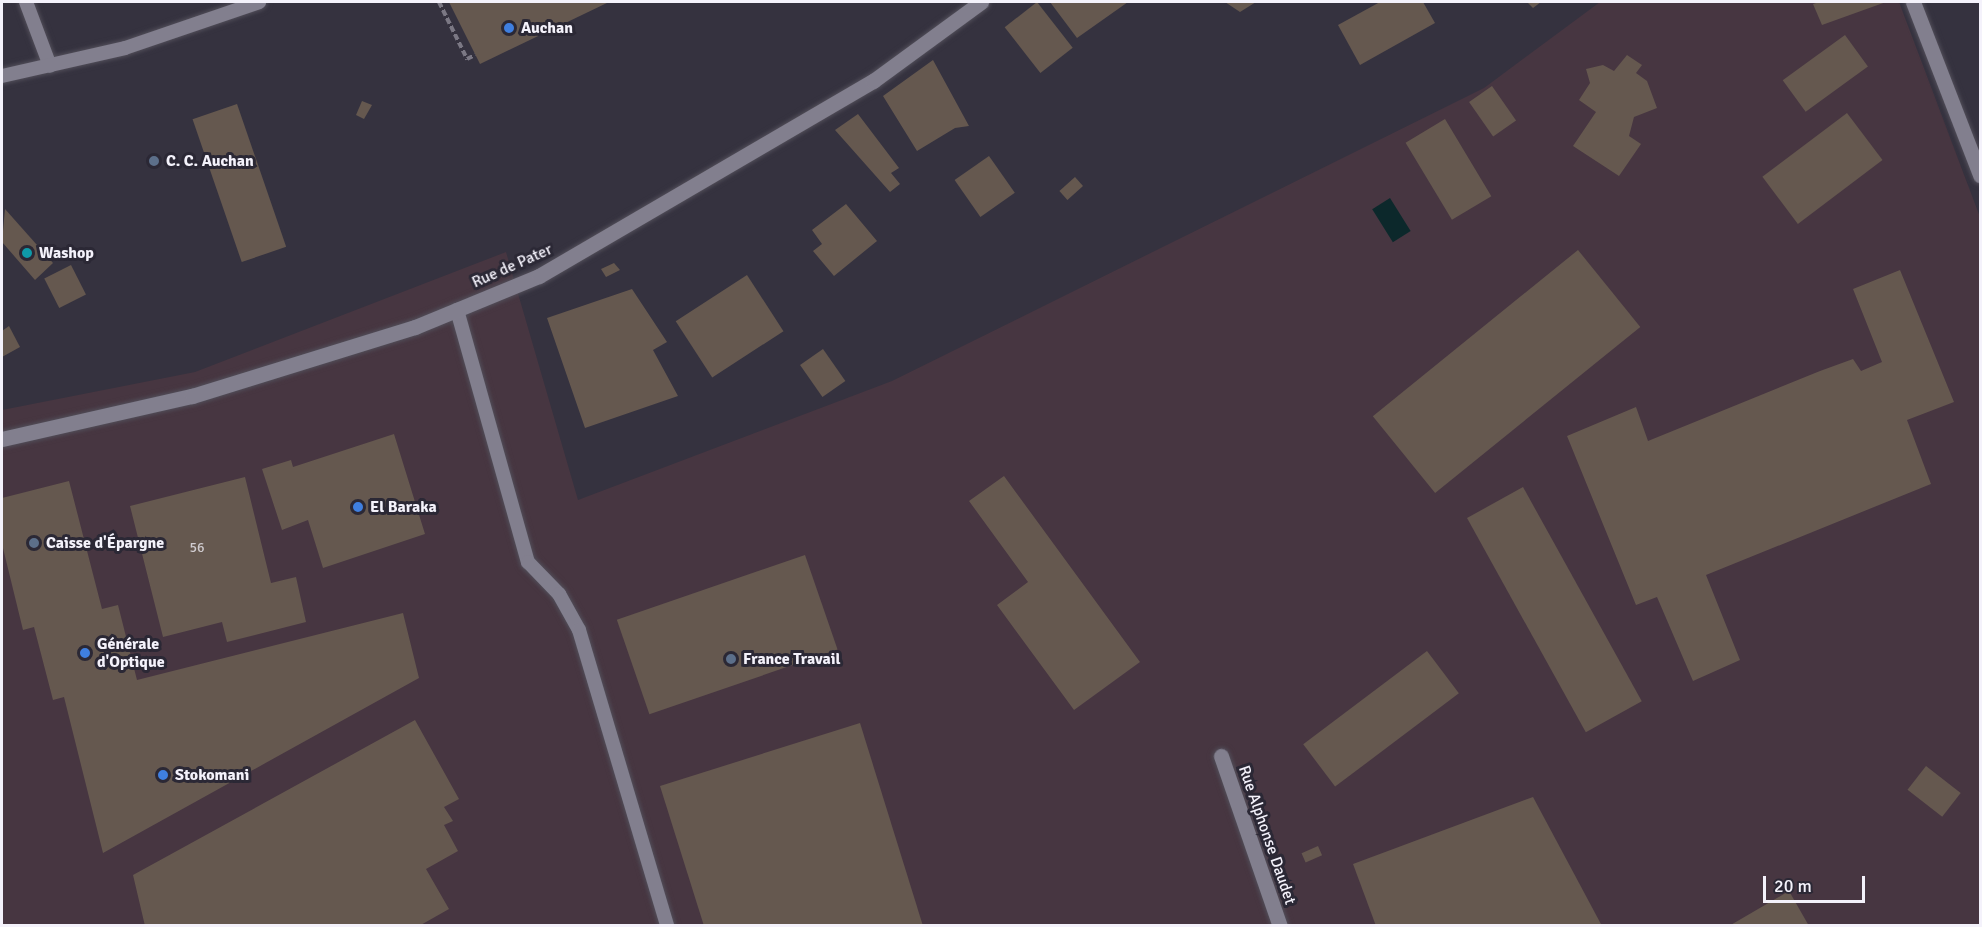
<!DOCTYPE html>
<meta charset="utf-8">
<style>
body{margin:0}
#map{position:relative;width:1982px;height:927px;overflow:hidden;background:#35323f;font-family:Signika,sans-serif}
div>[style]{position:absolute}
.industrial>*{inset:0;background:#473641}
.water>*{inset:0;background:#0c282b;transform-origin:0 0}
.building>*{inset:0;background:#65584f;transform-origin:0 0}
.path>*{height:4px;margin-top:-2px;transform-origin:0;background:repeating-linear-gradient(90deg,#7b7884 0 6px,transparent 0 9px)}
.roads{filter:drop-shadow(0 0 2px #514e59) drop-shadow(0 0 2px #514e59)}
.lane>*{height:14px;margin:-7px;padding:0 7px;transform-origin:7px;border-radius:7px;background:#827f8e}
.street>*{height:15px;margin:-7.5px;padding:0 7.5px;transform-origin:7.5px;border-radius:7.5px;background:#827f8e}
.secondary>*{height:15px;margin:-7.5px;padding:0 7.5px;transform-origin:7.5px;border-radius:7.5px;background:#827f8e}
.dots>*{width:16px;height:16px;translate:-50% -50%;box-sizing:border-box;border:3px solid #2b2835;border-radius:50%}
span{translate:-50% -50%;white-space:nowrap;text-align:center;line-height:1.15;-webkit-text-stroke:6px #2b2835;paint-order:stroke}
.number-label{font-size:14px;color:#d0ccd0}
.number-label span{-webkit-text-stroke-width:0}
.poi-label{font-size:16px;color:#f4f2fb;font-weight:700}
.left{translate:0 -50%;text-align:left}
.street-label{font-size:16px;color:#f4f2fb}
.frame{position:absolute;inset:0;border:3px solid #f4f2fb;pointer-events:none}
.scale{position:absolute;left:1763px;top:876px;width:102px;height:27px;box-sizing:border-box;border:3px solid #f4f2fb;border-top:0;padding-left:8px;font-size:18px;line-height:21px;white-space:nowrap;color:#f4f2fb;-webkit-text-stroke:4px #2b2835;paint-order:stroke}
</style>
<div id="map">
<div class="industrial">
<i style="clip-path:polygon(1600px 2px,1899px 2px,1980px 217px,1980px 925px,2px 926px,2px 410px,195px 372px,506px 252px,578px 500px,892px 381px,1484px 88px)"></i>
</div>
<div class="water">
<i style="left:1390px;top:198px;width:39px;height:21px;rotate:58deg"></i>
</div>
<div class="building">
<i style="clip-path:polygon(449px 2px,609px 2px,480px 64px)"></i>
<i style="left:1037px;top:2px;width:58px;height:41px;rotate:52deg"></i>
<i style="clip-path:polygon(1050px 2px,1128px 2px,1077px 38px)"></i>
<i style="clip-path:polygon(1225px 2px,1256px 2px,1240px 12px)"></i>
<i style="clip-path:polygon(1380px 2px,1423px 2px,1435px 23px,1360px 65px,1338px 25px)"></i>
<i style="clip-path:polygon(1527px 2px,1541px 2px,1533px 8px)"></i>
<i style="clip-path:polygon(1819px 2px,1886px 2px,1822px 25px,1813px 4px)"></i>
<i style="left:1845px;top:35px;width:39px;height:77px;rotate:54deg"></i>
<i style="clip-path:polygon(1627px 55px,1642px 65px,1636px 73px,1647px 81px,1657px 108px,1634px 117px,1629px 136px,1641px 144px,1619px 176px,1573px 146px,1596px 112px,1579px 100px,1590px 83px,1586px 69px,1603px 65px,1614px 71px)"></i>
<i style="clip-path:polygon(933px 60px,969px 126px,955px 128px,917px 151px,883px 96px)"></i>
<i style="left:1492px;top:86px;width:42px;height:28px;rotate:55deg"></i>
<i style="clip-path:polygon(362px 101px,372px 105px,364px 119px,356px 115px)"></i>
<i style="left:237px;top:104px;width:151px;height:47px;rotate:71deg"></i>
<i style="left:1847px;top:113px;width:59px;height:106px;rotate:53deg"></i>
<i style="clip-path:polygon(858px 114px,899px 168px,891px 173px,900px 184px,890px 192px,835px 130px)"></i>
<i style="left:1445px;top:119px;width:90px;height:46px;rotate:59deg"></i>
<i style="left:989px;top:156px;width:45px;height:42px;rotate:55deg"></i>
<i style="left:1075px;top:177px;width:12px;height:21px;rotate:48deg"></i>
<i style="clip-path:polygon(846px 204px,877px 241px,834px 276px,813px 251px,822px 244px,812px 230px)"></i>
<i style="clip-path:polygon(5px 209px,53px 263px,35px 280px,2px 242px)"></i>
<i style="left:1578px;top:250px;width:99px;height:264px;rotate:51deg"></i>
<i style="clip-path:polygon(614px 263px,620px 270px,606px 277px,601px 269px)"></i>
<i style="left:71px;top:265px;width:33px;height:30px;rotate:63deg"></i>
<i style="clip-path:polygon(1900px 270px,1954px 402px,1907px 420px,1931px 484px,1706px 575px,1740px 660px,1693px 681px,1657px 597px,1636px 605px,1567px 436px,1636px 407px,1648px 441px,1820px 371px,1853px 359px,1861px 371px,1882px 362px,1853px 289px)"></i>
<i style="left:747px;top:275px;width:67px;height:85px;rotate:57deg"></i>
<i style="clip-path:polygon(632px 289px,667px 342px,653px 350px,678px 396px,585px 428px,547px 318px)"></i>
<i style="clip-path:polygon(9px 326px,20px 347px,2px 357px,2px 331px)"></i>
<i style="left:823px;top:349px;width:39px;height:28px;rotate:55deg"></i>
<i style="clip-path:polygon(394px 434px,425px 534px,323px 568px,308px 520px,282px 530px,262px 469px,291px 460px,293px 467px)"></i>
<i style="clip-path:polygon(1004px 476px,1140px 662px,1074px 710px,997px 605px,1028px 582px,969px 501px)"></i>
<i style="clip-path:polygon(245px 477px,271px 583px,296px 577px,306px 622px,227px 642px,222px 622px,163px 637px,130px 506px)"></i>
<i style="clip-path:polygon(69px 481px,102px 609px,118px 605px,137px 680px,403px 613px,419px 678px,103px 853px,64px 697px,53px 700px,34px 627px,23px 630px,2px 544px,2px 498px)"></i>
<i style="left:1523px;top:487px;width:245px;height:64px;rotate:61deg"></i>
<i style="left:805px;top:555px;width:100px;height:199px;rotate:71deg"></i>
<i style="left:1427px;top:651px;width:53px;height:155px;rotate:53deg"></i>
<i style="clip-path:polygon(415px 720px,459px 799px,444px 807px,453px 821px,444px 825px,458px 851px,426px 869px,449px 909px,419px 926px,145px 926px,133px 875px)"></i>
<i style="clip-path:polygon(860px 723px,923px 926px,704px 926px,660px 786px)"></i>
<i style="left:1926px;top:766px;width:44px;height:30px;rotate:38deg"></i>
<i style="clip-path:polygon(1533px 797px,1602px 926px,1376px 926px,1353px 864px)"></i>
<i style="left:1318px;top:846px;width:10px;height:18px;rotate:66deg"></i>
<i style="clip-path:polygon(1789px 891px,1809px 926px,1729px 926px)"></i>
</div>
<div class="path">
<i style="left:439px;top:2px;width:64px;rotate:63.8deg"></i>
<i style="left:467px;top:59px;width:9px;rotate:-27deg"></i>
</div>
<div class="roads">
<div class="lane">
<i style="left:26px;top:2px;width:68px;rotate:69.4deg"></i>
<i style="left:2px;top:76px;width:126px;rotate:-12.8deg"></i>
<i style="left:125px;top:48px;width:142px;rotate:-18.9deg"></i>
<i style="left:457px;top:310px;width:262px;rotate:74.3deg"></i>
<i style="left:528px;top:562px;width:45px;rotate:45.9deg"></i>
<i style="left:559px;top:594px;width:41px;rotate:60.9deg"></i>
<i style="left:579px;top:630px;width:309px;rotate:73.4deg"></i>
</div>
<div class="street">
<i style="left:1221px;top:756px;width:180px;rotate:70.9deg"></i>
</div>
<div class="secondary">
<i style="left:1913px;top:2px;width:186px;rotate:68.8deg"></i>
<i style="left:2px;top:439px;width:195px;rotate:-12.8deg"></i>
<i style="left:192px;top:396px;width:233px;rotate:-17.2deg"></i>
<i style="left:415px;top:327px;width:134px;rotate:-22.4deg"></i>
<i style="left:539px;top:276px;width:387px;rotate:-30.3deg"></i>
<i style="left:873px;top:81px;width:134px;rotate:-36.2deg"></i>
</div>
</div>
<div class="dots">
<i style="left:509px;top:28px;background:#3f7fe0"></i>
<i style="left:154px;top:161px;background:#5c6f8a"></i>
<i style="left:27px;top:253px;background:#0f9aa8"></i>
<i style="left:358px;top:507px;background:#3f7fe0"></i>
<i style="left:34px;top:543px;background:#5c6f8a"></i>
<i style="left:85px;top:653px;background:#3f7fe0"></i>
<i style="left:731px;top:659px;background:#5c6f8a"></i>
<i style="left:163px;top:775px;background:#3f7fe0"></i>
</div>
<div class="number-label">
<span style="left:197px;top:548px">56</span>
</div>
<div class="poi-label">
<span class="left" style="left:521px;top:28px">Auchan</span>
<span class="left" style="left:166px;top:161px">C. C. Auchan</span>
<span class="left" style="left:39px;top:253px">Washop</span>
<span class="left" style="left:370px;top:507px">El Baraka</span>
<span class="left" style="left:46px;top:543px">Caisse d'Épargne</span>
<span class="left" style="left:97px;top:653px">Générale<br>d'Optique</span>
<span class="left" style="left:743px;top:659px">France Travail</span>
<span class="left" style="left:175px;top:775px">Stokomani</span>
</div>
<div class="street-label">
<span style="left:512px;top:266px;rotate:-24deg">Rue de Pater</span>
<span style="left:1267px;top:835px;rotate:71deg">Rue Alphonse Daudet</span>
</div>
<div class="frame"></div>
<div class="scale">20 m</div>
</div>
